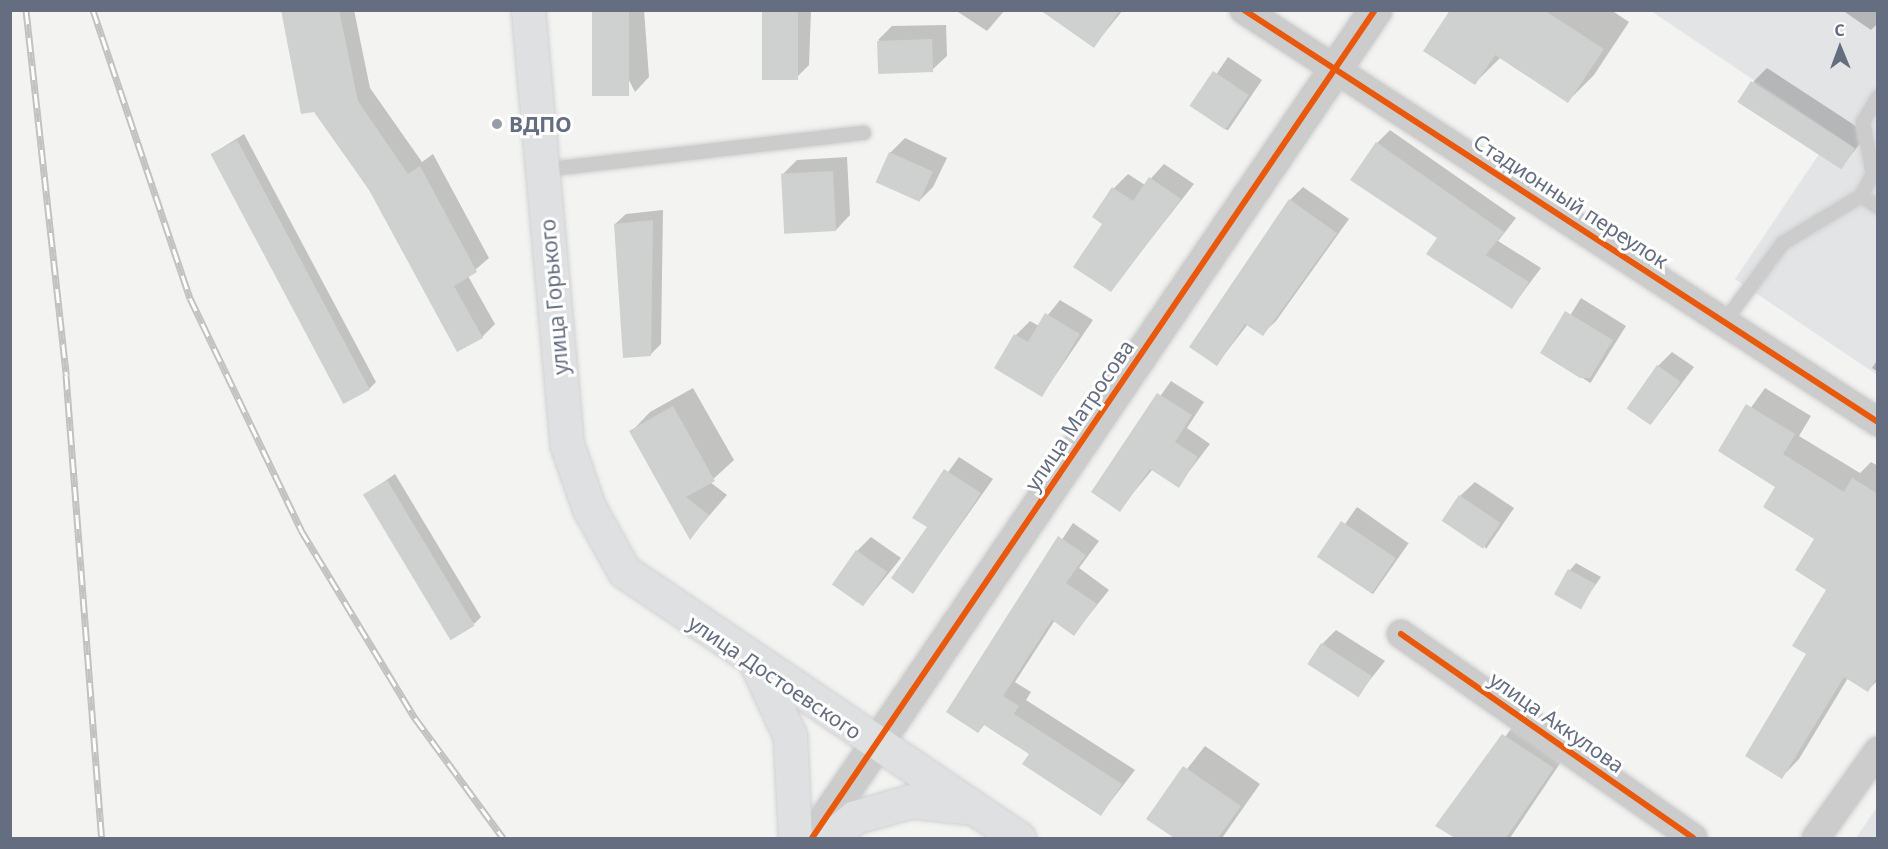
<!DOCTYPE html>
<meta charset="utf-8">
<style>
body{margin:0}
#map{position:relative;width:1888px;height:849px;overflow:hidden;background:#f3f4f2;font-family:"Noto Sans",sans-serif}
div>[style]{position:absolute}
.built>*{inset:0;background:#e3e4e5}
.shadow>*{inset:0;background:#0003;transform-origin:0 0}
.building>*{inset:0;background:#cfd0d0;transform-origin:0 0}
.roads{filter:drop-shadow(0 0 2px #d0d0d1) drop-shadow(0 0 2px #d0d0d1)}
.service>*{height:14px;margin:-7px;padding:0 7px;transform-origin:7px;border-radius:7px;background:#cccccd}
.minor>*{height:28px;margin:-14px;padding:0 14px;transform-origin:14px;border-radius:14px;background:#cccccd}
.tertiary>*{height:33px;margin:-16.5px;padding:0 16.5px;transform-origin:16.5px;border-radius:16.5px;background:#cccccd}
.secondary>*{height:33px;margin:-16.5px;padding:0 16.5px;transform-origin:16.5px;border-radius:16.5px;background:#dfe0e1}
.rail>*{height:7px;margin-top:-3.5px;transform-origin:0;background:repeating-linear-gradient(90deg,#fff 0 14px,#c2c2c3 0 28px);box-sizing:border-box;border-block:2px solid #c2c2c3}
.cycleway>*{height:6px;margin:-3px;padding:0 3px;transform-origin:3px;border-radius:3px;background:#e8590c}
.dots>*{width:16px;height:16px;translate:-50% -50%;box-sizing:border-box;border:3px solid #fff;border-radius:50%}
span{translate:-50% -50%;white-space:nowrap;text-align:center;line-height:1.15;-webkit-text-stroke:6px #fff;paint-order:stroke}
.poi-label{font-size:21px;color:#656d81;font-weight:700}
.left{translate:0 -50%;text-align:left}
.street-label{font-size:21px;color:#656d81}
.frame{position:absolute;inset:0;border:12px solid #656d81;pointer-events:none}
.north{position:absolute;left:1810px;top:18px;width:60px;height:60px;-webkit-text-stroke:4px #fff;paint-order:stroke;rotate:359deg;font-size:16px;font-weight:700;line-height:24px;text-align:center;color:#656d81}
.north::after{content:'';display:block;margin:auto;width:21px;height:27px;background:#656d81;clip-path:polygon(50% 0,100% 100%,50% 72%,0 100%)}
</style>
<div id="map">
<div class="built">
<i style="clip-path:polygon(1651px 11px,1877px 11px,1877px 375px,1735px 279px,1819px 154px,1841px 169px,1855px 148px)"></i>
<i style="clip-path:polygon(1877px 807px,1877px 838px,1856px 838px)"></i>
</div>
<div class="shadow">
<i style="clip-path:polygon(282px 10px,354px 10px,370px 88px,422px 162px,433px 154px,489px 258px,468px 276px,495px 324px,482px 337px)"></i>
<i style="clip-path:polygon(593px 10px,644px 10px,649px 77px,635px 92px)"></i>
<i style="clip-path:polygon(764px 10px,811px 10px,809px 65px,795px 79px)"></i>
<i style="clip-path:polygon(955px 10px,1005px 10px,987px 31px)"></i>
<i style="clip-path:polygon(1065px 10px,1123px 10px,1094px 46px)"></i>
<i style="clip-path:polygon(1452px 10px,1611px 10px,1629px 22px,1594px 75px,1568px 101px,1501px 57px,1475px 83px)"></i>
<i style="clip-path:polygon(1842px 10px,1878px 10px,1878px 23px,1871px 30px)"></i>
<i style="clip-path:polygon(946px 25px,947px 56px,932px 70px,878px 40px,892px 26px)"></i>
<i style="left:1228px;top:57px;width:41px;height:61px;rotate:34deg"></i>
<i style="clip-path:polygon(1767px 68px,1868px 134px,1841px 167px,1753px 82px)"></i>
<i style="clip-path:polygon(1390px 130px,1516px 218px,1498px 241px,1541px 268px,1512px 307px,1439px 238px,1377px 143px)"></i>
<i style="clip-path:polygon(244px 134px,376px 382px,369px 389px,212px 154px)"></i>
<i style="clip-path:polygon(905px 138px,947px 158px,933px 187px,919px 201px,890px 153px)"></i>
<i style="clip-path:polygon(847px 157px,850px 215px,836px 230px,783px 174px,797px 160px)"></i>
<i style="clip-path:polygon(1164px 164px,1194px 184px,1111px 290px,1114px 188px,1128px 174px,1145px 185px)"></i>
<i style="clip-path:polygon(1303px 187px,1349px 219px,1276px 321px,1262px 334px,1248px 324px,1217px 364px,1290px 200px)"></i>
<i style="clip-path:polygon(663px 210px,661px 344px,650px 355px,615px 224px,626px 214px)"></i>
<i style="left:1581px;top:298px;width:53px;height:67px;rotate:32deg"></i>
<i style="clip-path:polygon(1060px 300px,1093px 320px,1042px 395px,1016px 335px,1030px 321px,1039px 326px)"></i>
<i style="clip-path:polygon(1672px 352px,1694px 367px,1651px 424px,1658px 366px)"></i>
<i style="clip-path:polygon(1878px 359px,1878px 372px,1872px 368px)"></i>
<i style="clip-path:polygon(1171px 381px,1204px 402px,1187px 428px,1210px 444px,1178px 486px,1153px 469px,1119px 510px,1093px 491px)"></i>
<i style="clip-path:polygon(693px 388px,734px 460px,710px 482px,727px 495px,690px 538px,631px 432px,650px 412px)"></i>
<i style="clip-path:polygon(1765px 388px,1811px 416px,1799px 436px,1860px 473px,1871px 462px,1878px 466px,1878px 680px,1868px 690px,1848px 678px,1799px 759px,1782px 777px,1828px 589px,1817px 539px,1778px 487px,1720px 451px)"></i>
<i style="clip-path:polygon(959px 457px,993px 479px,913px 592px,929px 527px,915px 518px)"></i>
<i style="clip-path:polygon(395px 474px,481px 617px,474px 624px,365px 495px)"></i>
<i style="clip-path:polygon(1475px 482px,1514px 508px,1486px 549px,1460px 496px)"></i>
<i style="left:1357px;top:507px;width:63px;height:62px;rotate:35deg"></i>
<i style="clip-path:polygon(1073px 523px,1099px 541px,1079px 568px,1109px 590px,1074px 634px,1055px 620px,1015px 682px,1031px 692px,1026px 700px,1135px 770px,1101px 814px,1031px 754px,985px 724px,978px 731px,948px 711px)"></i>
<i style="clip-path:polygon(871px 537px,901px 558px,864px 604px,857px 551px)"></i>
<i style="clip-path:polygon(1576px 563px,1601px 577px,1580px 607px,1570px 570px)"></i>
<i style="clip-path:polygon(1336px 630px,1385px 661px,1358px 695px,1322px 644px)"></i>
<i style="clip-path:polygon(1518px 720px,1567px 753px,1510px 838px,1457px 838px,1437px 825px)"></i>
<i style="clip-path:polygon(1205px 746px,1260px 784px,1222px 838px,1177px 838px,1148px 819px)"></i>
</div>
<div class="building">
<i style="clip-path:polygon(281px 10px,339px 10px,358px 101px,408px 174px,420px 166px,477px 272px,454px 286px,483px 338px,457px 352px,369px 190px,314px 112px,301px 114px)"></i>
<i style="left:592px;top:10px;width:37px;height:86px"></i>
<i style="left:762px;top:10px;width:36px;height:70px"></i>
<i style="clip-path:polygon(1040px 10px,1120px 10px,1094px 48px)"></i>
<i style="clip-path:polygon(1450px 10px,1544px 10px,1604px 49px,1568px 103px,1495px 55px,1475px 85px,1423px 51px)"></i>
<i style="left:932px;top:39px;width:33px;height:55px;rotate:88deg"></i>
<i style="left:1213px;top:71px;width:43px;height:42px;rotate:34deg"></i>
<i style="left:1751px;top:81px;width:124px;height:25px;rotate:33deg"></i>
<i style="left:237px;top:140px;width:283px;height:30px;rotate:62deg"></i>
<i style="clip-path:polygon(1376px 142px,1504px 232px,1486px 255px,1529px 282px,1512px 309px,1426px 254px,1437px 238px,1350px 180px)"></i>
<i style="left:889px;top:152px;width:48px;height:33px;rotate:24deg"></i>
<i style="left:833px;top:171px;width:60px;height:52px;rotate:87deg"></i>
<i style="clip-path:polygon(1149px 177px,1181px 199px,1111px 292px,1073px 267px,1102px 224px,1092px 217px,1112px 187px,1133px 201px)"></i>
<i style="clip-path:polygon(1289px 199px,1337px 233px,1263px 336px,1245px 324px,1217px 366px,1189px 347px)"></i>
<i style="clip-path:polygon(653px 220px,651px 356px,623px 358px,614px 224px)"></i>
<i style="clip-path:polygon(1565px 311px,1613px 340px,1590px 378px,1580px 378px,1540px 353px)"></i>
<i style="clip-path:polygon(1045px 313px,1080px 334px,1042px 397px,994px 368px,1014px 334px,1028px 342px)"></i>
<i style="left:1657px;top:365px;width:29px;height:53px;rotate:35deg"></i>
<i style="clip-path:polygon(1157px 393px,1192px 415px,1175px 442px,1198px 457px,1179px 488px,1150px 469px,1120px 512px,1091px 492px)"></i>
<i style="clip-path:polygon(1746px 404px,1795px 434px,1783px 454px,1844px 492px,1852px 478px,1878px 494px,1878px 676px,1868px 692px,1844px 677px,1782px 779px,1745px 756px,1806px 654px,1792px 646px,1826px 590px,1795px 570px,1814px 539px,1763px 507px,1775px 487px,1718px 451px)"></i>
<i style="clip-path:polygon(673px 406px,715px 481px,686px 497px,709px 515px,690px 540px,629px 431px)"></i>
<i style="clip-path:polygon(944px 469px,981px 493px,913px 594px,891px 578px,927px 527px,912px 518px)"></i>
<i style="left:387px;top:480px;width:170px;height:28px;rotate:59deg"></i>
<i style="left:1459px;top:495px;width:50px;height:31px;rotate:34deg"></i>
<i style="left:1341px;top:521px;width:66px;height:43px;rotate:34deg"></i>
<i style="clip-path:polygon(1058px 536px,1086px 555px,1066px 583px,1097px 604px,1074px 636px,1052px 620px,1003px 696px,1019px 706px,1014px 714px,1122px 784px,1101px 816px,1022px 764px,1029px 754px,984px 725px,978px 733px,946px 712px)"></i>
<i style="left:856px;top:550px;width:38px;height:42px;rotate:35deg"></i>
<i style="left:1568px;top:569px;width:31px;height:29px;rotate:29deg"></i>
<i style="left:1321px;top:643px;width:61px;height:25px;rotate:33deg"></i>
<i style="clip-path:polygon(1502px 734px,1554px 768px,1506px 838px,1455px 838px,1435px 826px)"></i>
<i style="clip-path:polygon(1183px 766px,1241px 806px,1218px 838px,1174px 838px,1146px 819px)"></i>
</div>
<div class="roads">
<div class="service">
<i style="left:543px;top:170px;width:323px;rotate:-6.6deg"></i>
<i style="left:1861px;top:196px;width:20px;rotate:33deg"></i>
<i style="left:1725px;top:321px;width:97px;rotate:-53.4deg"></i>
<i style="left:1783px;top:243px;width:91px;rotate:-31.1deg"></i>
<i style="left:1861px;top:196px;width:25px;rotate:-61deg"></i>
<i style="left:1873px;top:174px;width:53px;rotate:-100.9deg"></i>
<i style="left:1863px;top:122px;width:29px;rotate:-59deg"></i>
</div>
<div class="minor">
<i style="left:1244px;top:10px;width:756px;rotate:33.02deg"></i>
<i style="left:1401px;top:634px;width:356px;rotate:34.9deg"></i>
<i style="left:1816px;top:838px;width:107px;rotate:-54.5deg"></i>
</div>
<div class="tertiary">
<i style="left:812px;top:838px;width:1001px;rotate:-55.79deg"></i>
</div>
<div class="secondary">
<i style="left:528px;top:10px;width:437px;rotate:84.9deg"></i>
<i style="left:567px;top:445px;width:67px;rotate:70.8deg"></i>
<i style="left:589px;top:508px;width:72px;rotate:60.9deg"></i>
<i style="left:624px;top:571px;width:477px;rotate:34.1deg"></i>
<i style="left:758px;top:667px;width:76px;rotate:65.1deg"></i>
<i style="left:790px;top:736px;width:102px;rotate:87.2deg"></i>
<i style="left:829px;top:838px;width:33px;rotate:-39deg"></i>
<i style="left:855px;top:817px;width:58px;rotate:-15.9deg"></i>
<i style="left:911px;top:801px;width:53px;rotate:6.5deg"></i>
</div>
</div>
<div class="rail">
<i style="left:26px;top:10px;width:367px;rotate:83.7deg"></i>
<i style="left:66px;top:375px;width:464px;rotate:85.6deg"></i>
<i style="left:93px;top:10px;width:304px;rotate:71.4deg"></i>
<i style="left:190px;top:298px;width:257px;rotate:64.4deg"></i>
<i style="left:301px;top:530px;width:220px;rotate:58.8deg"></i>
<i style="left:415px;top:718px;width:149px;rotate:53.7deg"></i>
</div>
<div class="cycleway">
<i style="left:1244px;top:10px;width:756px;rotate:33.02deg"></i>
<i style="left:1401px;top:634px;width:356px;rotate:34.9deg"></i>
<i style="left:812px;top:838px;width:1001px;rotate:-55.79deg"></i>
</div>
<div class="dots">
<i style="left:497px;top:124px;background:#979ca9"></i>
</div>
<div class="poi-label">
<span class="left" style="left:509px;top:124px">ВДПО</span>
</div>
<div class="street-label">
<span style="left:1571px;top:201px;rotate:33deg">Стадионный переулок</span>
<span style="left:554px;top:297px;rotate:-95deg">улица Горького</span>
<span style="left:1079px;top:415px;rotate:-56deg">улица Матросова</span>
<span style="left:775px;top:677px;rotate:34deg">улица Достоевского</span>
<span style="left:1557px;top:722px;rotate:35deg">улица Аккулова</span>
</div>
<div class="frame"></div>
<div class="north">С</div>
</div>
